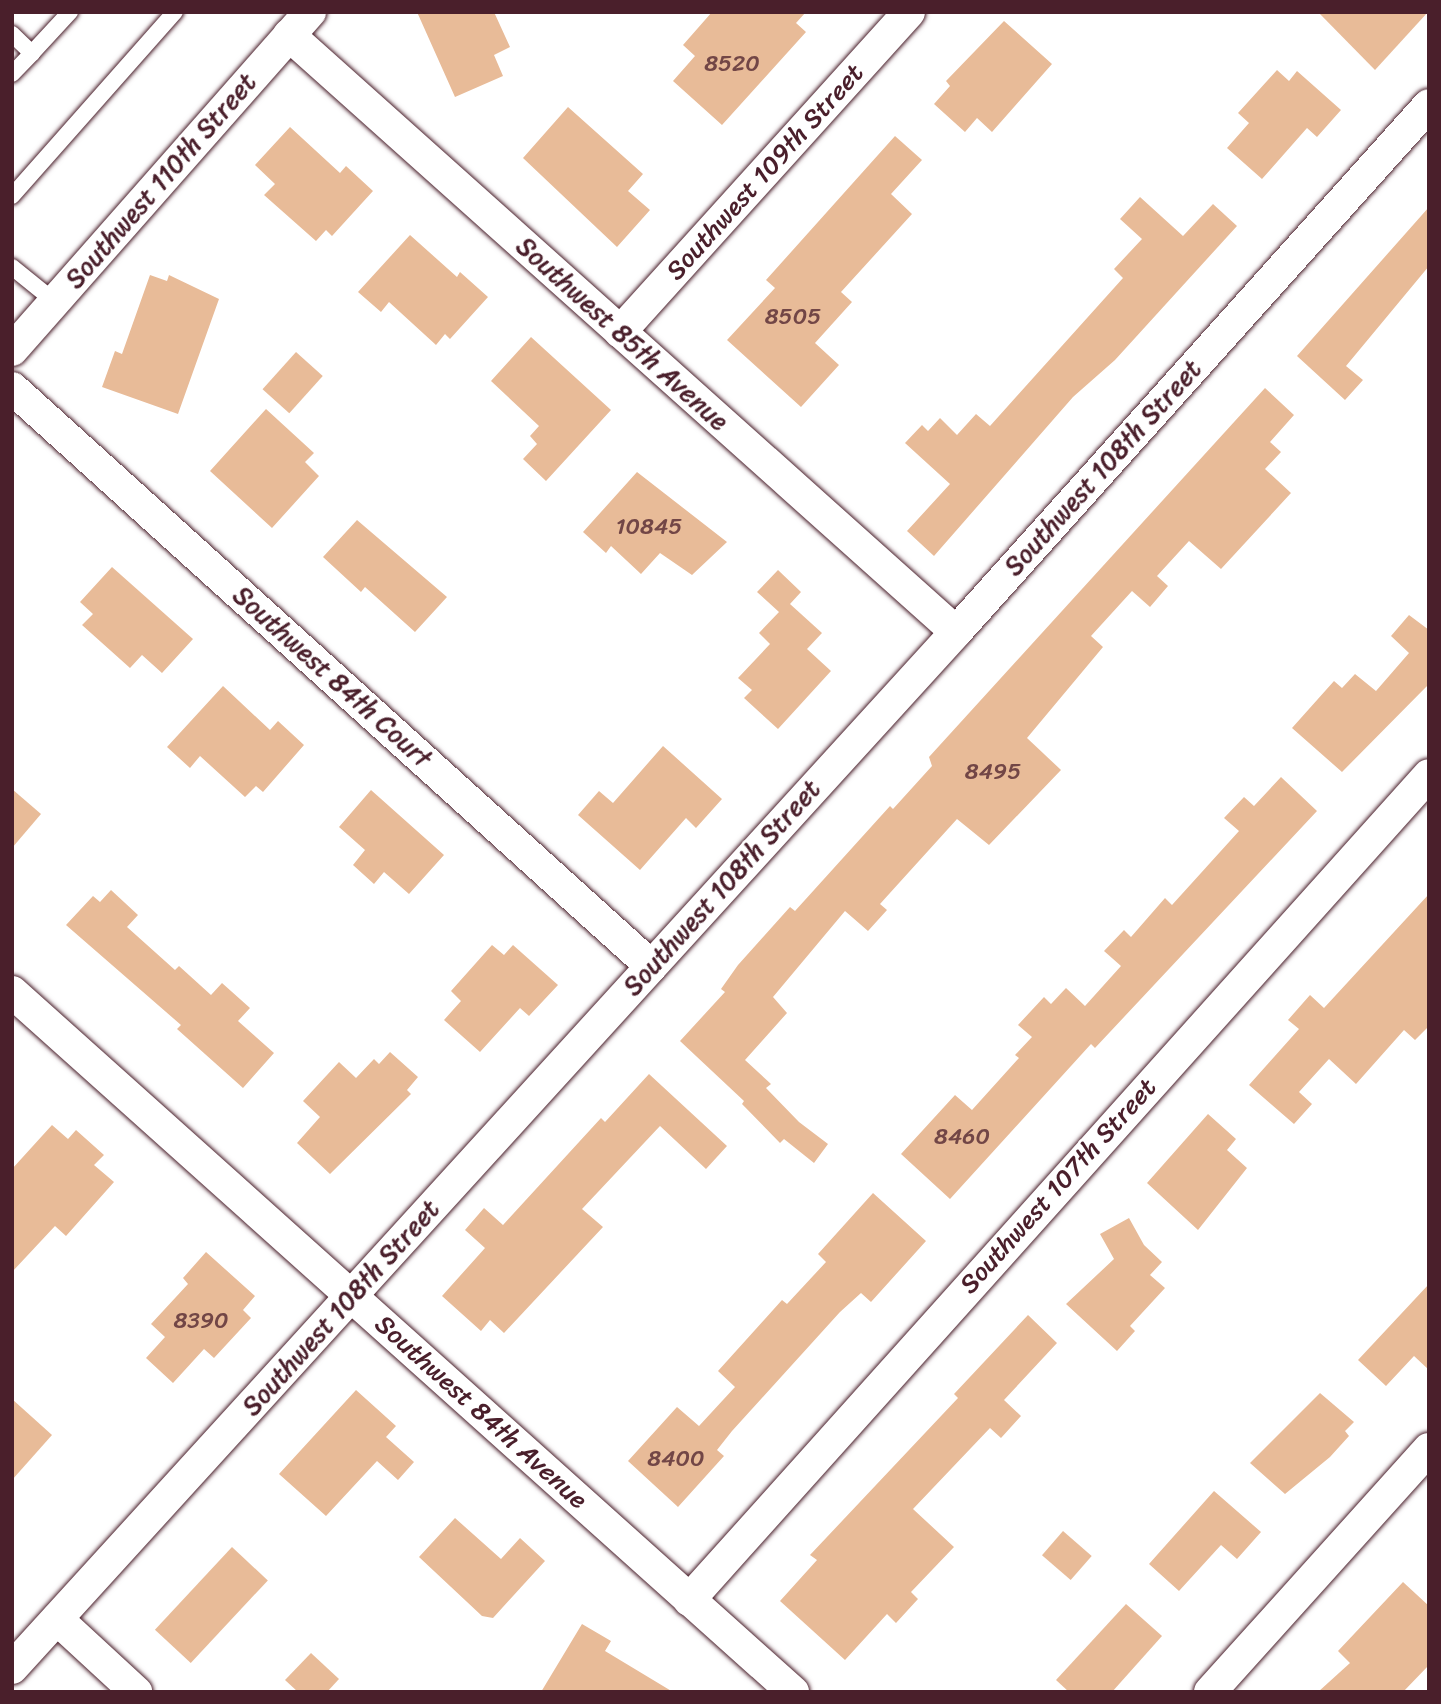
<!DOCTYPE html>
<style>
body{margin:0}
#map{position:relative;width:1441px;height:1704px;overflow:hidden;background:#fff;font-family:Sriracha,sans-serif}
div>[style]{position:absolute}
.building>*{inset:0;background:#e8bb98;transform-origin:0 0}
.roads{filter:drop-shadow(0 0 2px #4a1f2b) drop-shadow(0 0 2px #4a1f2b)}
.service>*{height:16px;margin:-8px;padding:0 8px;transform-origin:8px;border-radius:8px;background:#fff}
.minor>*{height:32px;margin:-16px;padding:0 16px;transform-origin:16px;border-radius:16px;background:#fff}
span{translate:-50% -50%;white-space:nowrap;text-align:center;line-height:1.15;-webkit-text-stroke:5px #fff;paint-order:stroke}
.number-label{font-size:23px;color:#724646}
.number-label span{-webkit-text-stroke-width:0}
.street-label{font-size:26px;color:#4a1f2b}
.frame{position:absolute;inset:0;border:14px solid #4a1f2b;pointer-events:none}
</style>
<div id="map">
<div class="building">
<i style="clip-path:polygon(417px 12px,494px 12px,510px 47px,494px 55px,503px 76px,455px 97px)"></i>
<i style="clip-path:polygon(712px 12px,806px 12px,796px 23px,806px 32px,722px 125px,673px 81px,695px 56px,683px 45px)"></i>
<i style="clip-path:polygon(1318px 12px,1428px 12px,1375px 70px)"></i>
<i style="clip-path:polygon(1004px 21px,1052px 64px,992px 132px,977px 118px,965px 132px,934px 104px,950px 86px,946px 81px)"></i>
<i style="clip-path:polygon(1277px 70px,1289px 81px,1297px 71px,1341px 110px,1317px 137px,1307px 128px,1262px 179px,1227px 148px,1249px 123px,1238px 113px)"></i>
<i style="clip-path:polygon(568px 107px,643px 174px,628px 191px,650px 210px,617px 247px,523px 158px)"></i>
<i style="clip-path:polygon(290px 127px,340px 173px,346px 166px,373px 191px,332px 236px,326px 230px,316px 241px,264px 195px,275px 184px,255px 165px)"></i>
<i style="clip-path:polygon(895px 136px,922px 160px,891px 194px,912px 214px,841px 292px,852px 302px,815px 343px,839px 365px,801px 407px,727px 340px,775px 288px,766px 280px)"></i>
<i style="clip-path:polygon(1140px 197px,1183px 236px,1213px 204px,1237px 226px,1115px 360px,1073px 397px,934px 556px,907px 531px,950px 484px,905px 443px,922px 425px,928px 431px,940px 418px,957px 435px,976px 414px,990px 426px,1123px 278px,1114px 269px,1142px 239px,1120px 219px)"></i>
<i style="clip-path:polygon(1429px 207px,1429px 266px,1346px 366px,1363px 380px,1345px 400px,1297px 356px)"></i>
<i style="clip-path:polygon(410px 235px,457px 277px,460px 272px,488px 297px,450px 339px,445px 334px,436px 345px,389px 302px,381px 312px,358px 292px)"></i>
<i style="clip-path:polygon(150px 275px,167px 281px,169px 275px,219px 299px,178px 414px,102px 387px,115px 351px,122px 354px)"></i>
<i style="clip-path:polygon(531px 337px,611px 410px,546px 481px,523px 459px,537px 444px,530px 436px,539px 426px,491px 381px)"></i>
<i style="left:296px;top:352px;width:36px;height:50px;rotate:42deg"></i>
<i style="clip-path:polygon(1265px 388px,1294px 415px,1270px 442px,1281px 452px,1265px 469px,1291px 493px,1221px 569px,1189px 541px,1157px 576px,1168px 586px,1150px 607px,1132px 591px,1091px 636px,1103px 647px,1027px 738px,1061px 770px,989px 845px,957px 819px,880px 904px,887px 910px,868px 931px,845px 911px,773px 997px,787px 1013px,745px 1060px,771px 1084px,766px 1088px,799px 1122px,828px 1144px,814px 1163px,784px 1139px,780px 1143px,742px 1104px,744px 1101px,680px 1041px,725px 992px,721px 989px,738px 965px,790px 907px,795px 911px,890px 806px,893px 809px,932px 766px,929px 757px)"></i>
<i style="clip-path:polygon(266px 409px,314px 453px,305px 462px,319px 476px,272px 528px,210px 471px)"></i>
<i style="clip-path:polygon(637px 472px,727px 542px,692px 575px,660px 553px,641px 574px,611px 546px,606px 553px,583px 532px)"></i>
<i style="clip-path:polygon(357px 520px,447px 597px,415px 632px,365px 587px,361px 592px,323px 557px)"></i>
<i style="clip-path:polygon(112px 567px,193px 639px,162px 673px,142px 655px,130px 668px,82px 625px,93px 614px,80px 602px)"></i>
<i style="clip-path:polygon(778px 570px,801px 592px,790px 604px,822px 633px,807px 649px,831px 671px,778px 729px,744px 698px,752px 690px,738px 678px,770px 644px,759px 633px,779px 612px,757px 592px)"></i>
<i style="clip-path:polygon(1409px 615px,1429px 630px,1429px 684px,1342px 772px,1292px 728px,1334px 681px,1342px 688px,1355px 674px,1376px 691px,1409px 653px,1391px 636px)"></i>
<i style="clip-path:polygon(223px 686px,270px 730px,278px 721px,304px 745px,263px 792px,256px 786px,245px 797px,200px 756px,190px 768px,167px 747px)"></i>
<i style="clip-path:polygon(663px 746px,722px 799px,696px 828px,686px 818px,640px 870px,578px 815px,599px 791px,613px 803px)"></i>
<i style="clip-path:polygon(1281px 777px,1317px 811px,1095px 1048px,1091px 1044px,950px 1199px,901px 1154px,955px 1095px,972px 1110px,1019px 1058px,1015px 1055px,1032px 1037px,1018px 1025px,1044px 997px,1051px 1004px,1066px 988px,1085px 1006px,1121px 966px,1104px 951px,1124px 930px,1131px 937px,1165px 898px,1172px 905px,1239px 831px,1224px 818px,1244px 797px,1254px 806px)"></i>
<i style="clip-path:polygon(12px 789px,41px 814px,12px 848px)"></i>
<i style="clip-path:polygon(371px 790px,444px 855px,409px 894px,384px 872px,374px 884px,353px 865px,365px 850px,339px 827px)"></i>
<i style="clip-path:polygon(111px 890px,138px 915px,127px 927px,175px 970px,179px 966px,211px 995px,222px 983px,250px 1008px,238px 1021px,274px 1053px,243px 1088px,177px 1029px,181px 1025px,66px 925px,93px 896px,100px 902px)"></i>
<i style="clip-path:polygon(1429px 894px,1429px 1026px,1415px 1040px,1404px 1030px,1356px 1084px,1329px 1059px,1299px 1092px,1312px 1104px,1294px 1124px,1249px 1085px,1299px 1029px,1288px 1020px,1310px 995px,1324px 1008px)"></i>
<i style="clip-path:polygon(492px 945px,504px 955px,513px 945px,558px 985px,529px 1016px,520px 1008px,480px 1052px,444px 1020px,461px 1001px,451px 991px)"></i>
<i style="clip-path:polygon(390px 1052px,418px 1077px,407px 1090px,411px 1094px,330px 1174px,297px 1143px,320px 1117px,303px 1101px,339px 1062px,356px 1078px,374px 1059px,379px 1064px)"></i>
<i style="clip-path:polygon(649px 1074px,727px 1146px,706px 1169px,660px 1126px,582px 1209px,603px 1227px,504px 1333px,490px 1320px,481px 1331px,442px 1296px,485px 1248px,465px 1230px,484px 1208px,503px 1225px,601px 1118px,605px 1122px)"></i>
<i style="clip-path:polygon(1208px 1114px,1236px 1139px,1227px 1150px,1247px 1168px,1198px 1230px,1147px 1183px)"></i>
<i style="clip-path:polygon(52px 1125px,68px 1139px,76px 1130px,104px 1155px,94px 1165px,114px 1182px,66px 1236px,55px 1226px,12px 1272px,12px 1169px)"></i>
<i style="clip-path:polygon(873px 1193px,926px 1241px,871px 1302px,861px 1293px,840px 1312px,732px 1431px,717px 1450px,724px 1456px,678px 1507px,628px 1461px,677px 1407px,699px 1426px,735px 1387px,718px 1371px,782px 1300px,787px 1304px,826px 1262px,818px 1254px)"></i>
<i style="clip-path:polygon(1129px 1218px,1144px 1245px,1162px 1262px,1150px 1275px,1165px 1288px,1130px 1326px,1135px 1331px,1117px 1351px,1066px 1304px,1114px 1259px,1100px 1234px)"></i>
<i style="clip-path:polygon(206px 1252px,255px 1296px,243px 1310px,251px 1318px,214px 1358px,204px 1349px,173px 1383px,146px 1358px,165px 1337px,151px 1324px,188px 1284px,183px 1278px)"></i>
<i style="clip-path:polygon(1429px 1284px,1429px 1370px,1414px 1356px,1386px 1386px,1358px 1360px)"></i>
<i style="clip-path:polygon(1028px 1315px,1057px 1343px,1004px 1400px,1021px 1416px,1001px 1438px,990px 1428px,913px 1509px,954px 1547px,911px 1592px,918px 1599px,896px 1623px,887px 1614px,845px 1660px,780px 1601px,817px 1560px,810px 1555px,958px 1398px,954px 1394px)"></i>
<i style="clip-path:polygon(356px 1390px,396px 1426px,386px 1437px,414px 1462px,398px 1480px,377px 1461px,326px 1516px,279px 1474px)"></i>
<i style="clip-path:polygon(1320px 1393px,1354px 1422px,1345px 1431px,1349px 1436px,1330px 1457px,1285px 1494px,1250px 1463px)"></i>
<i style="clip-path:polygon(12px 1399px,52px 1435px,12px 1480px)"></i>
<i style="clip-path:polygon(1214px 1491px,1261px 1532px,1237px 1559px,1221px 1545px,1179px 1591px,1149px 1564px)"></i>
<i style="clip-path:polygon(455px 1518px,501px 1559px,520px 1538px,545px 1561px,493px 1618px,482px 1616px,419px 1557px)"></i>
<i style="left:1063px;top:1531px;width:38px;height:32px;rotate:41deg"></i>
<i style="left:232px;top:1547px;width:49px;height:113px;rotate:43deg"></i>
<i style="clip-path:polygon(1403px 1582px,1429px 1606px,1429px 1665px,1403px 1692px,1318px 1692px,1350px 1663px,1338px 1651px)"></i>
<i style="clip-path:polygon(1126px 1604px,1162px 1636px,1112px 1692px,1069px 1692px,1056px 1680px)"></i>
<i style="clip-path:polygon(582px 1624px,611px 1641px,605px 1651px,673px 1692px,541px 1692px)"></i>
<i style="clip-path:polygon(311px 1653px,339px 1679px,327px 1692px,298px 1692px,285px 1680px)"></i>
</div>
<div class="roads">
<div class="service">
<i style="left:12px;top:34px;width:28px;rotate:44deg"></i>
<i style="left:32px;top:53px;width:56px;rotate:-47.2deg"></i>
<i style="left:12px;top:74px;width:29px;rotate:-46deg"></i>
<i style="left:12px;top:196px;width:246px;rotate:-48.5deg"></i>
<i style="left:12px;top:267px;width:54px;rotate:39deg"></i>
</div>
<div class="minor">
<i style="left:289px;top:35px;width:895px;rotate:41.83deg"></i>
<i style="left:620px;top:332px;width:431px;rotate:-47.9deg"></i>
<i style="left:12px;top:350px;width:451px;rotate:-48.6deg"></i>
<i style="left:12px;top:388px;width:862px;rotate:42.13deg"></i>
<i style="left:12px;top:992px;width:1049px;rotate:41.87deg"></i>
<i style="left:689px;top:1600px;width:1108px;rotate:-48.11deg"></i>
<i style="left:57px;top:1619px;width:108px;rotate:42.7deg"></i>
<i style="left:12px;top:1668px;width:1402px;rotate:-47.66deg"></i>
<i style="left:956px;top:632px;width:708px;rotate:-48.09deg"></i>
<i style="left:1210px;top:1692px;width:327px;rotate:-48deg"></i>
</div>
</div>
<div class="number-label">
<span style="left:732px;top:64px">8520</span>
<span style="left:793px;top:317px">8505</span>
<span style="left:649px;top:527px">10845</span>
<span style="left:993px;top:772px">8495</span>
<span style="left:962px;top:1137px">8460</span>
<span style="left:201px;top:1321px">8390</span>
<span style="left:676px;top:1459px">8400</span>
</div>
<div class="street-label">
<span style="left:765px;top:172px;rotate:-48deg">Southwest 109th Street</span>
<span style="left:161px;top:181px;rotate:-49deg">Southwest 110th Street</span>
<span style="left:622px;top:334px;rotate:42deg">Southwest 85th Avenue</span>
<span style="left:1103px;top:468px;rotate:-48deg">Southwest 108th Street</span>
<span style="left:332px;top:677px;rotate:42deg">Southwest 84th Court</span>
<span style="left:722px;top:888px;rotate:-48deg">Southwest 108th Street</span>
<span style="left:1058px;top:1186px;rotate:-48deg">Southwest 107th Street</span>
<span style="left:341px;top:1308px;rotate:-48deg">Southwest 108th Street</span>
<span style="left:481px;top:1412px;rotate:42deg">Southwest 84th Avenue</span>
</div>
<div class="frame"></div>
</div>
